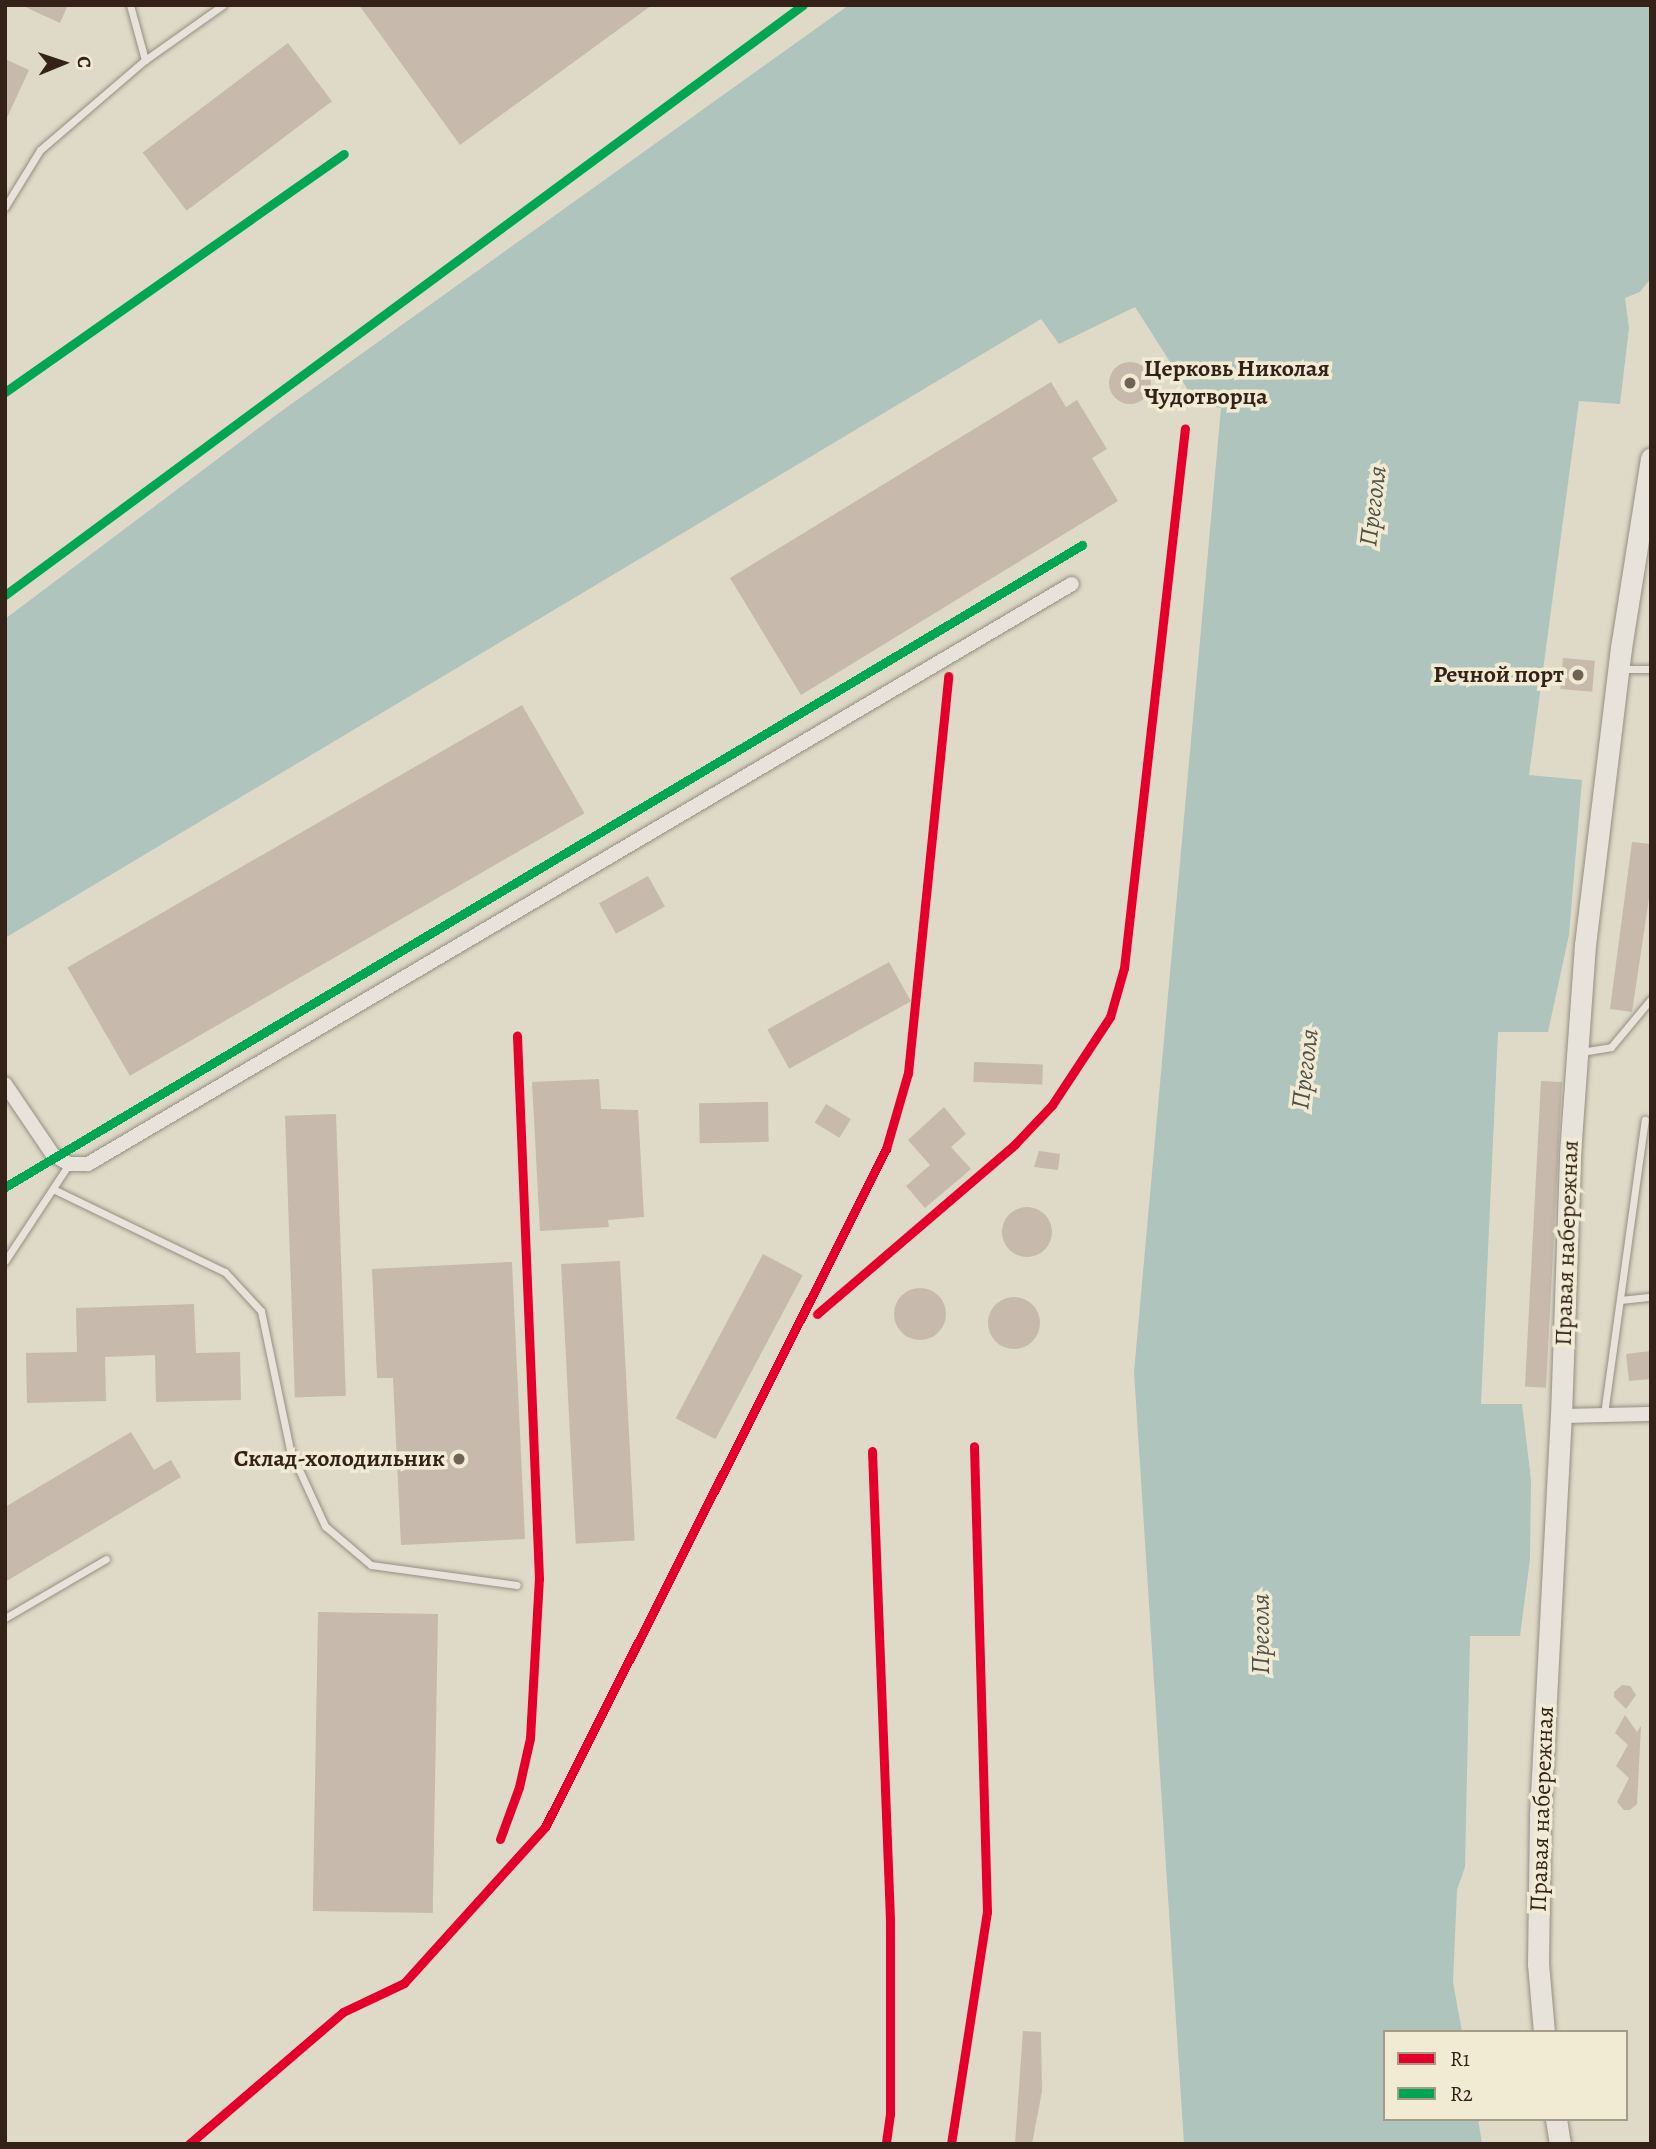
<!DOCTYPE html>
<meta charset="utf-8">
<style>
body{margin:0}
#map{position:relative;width:1656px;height:2149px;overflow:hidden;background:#dfdac7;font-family:Alegreya,serif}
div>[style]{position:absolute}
.water>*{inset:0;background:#aec4bc}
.building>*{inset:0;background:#c7b9ab;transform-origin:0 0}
.round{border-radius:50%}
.roads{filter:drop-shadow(0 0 2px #948f83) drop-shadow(0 0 2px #948f83)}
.service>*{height:7px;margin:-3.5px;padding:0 3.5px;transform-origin:3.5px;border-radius:3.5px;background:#e7e3da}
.minor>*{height:14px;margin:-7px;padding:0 7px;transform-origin:7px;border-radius:7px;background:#e7e3da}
.secondary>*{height:21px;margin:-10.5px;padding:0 10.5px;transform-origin:10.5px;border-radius:10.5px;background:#e7e3da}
.rail-1>*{height:9px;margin:-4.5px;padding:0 4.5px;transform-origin:4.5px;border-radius:4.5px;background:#e4002b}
.rail-2>*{height:9px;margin:-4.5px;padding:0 4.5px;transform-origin:4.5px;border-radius:4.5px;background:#00a651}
.dots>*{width:19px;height:19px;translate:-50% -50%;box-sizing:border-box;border:4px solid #f1ebd4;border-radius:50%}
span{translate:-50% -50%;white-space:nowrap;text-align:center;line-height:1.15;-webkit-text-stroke:7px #f1ebd4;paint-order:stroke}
.poi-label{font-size:24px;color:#342218;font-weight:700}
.left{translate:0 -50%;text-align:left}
.right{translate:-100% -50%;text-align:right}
.street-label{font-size:24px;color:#342218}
.water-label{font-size:26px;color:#525048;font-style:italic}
.frame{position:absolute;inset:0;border:7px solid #342218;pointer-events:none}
.legend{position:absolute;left:1383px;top:2030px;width:245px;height:91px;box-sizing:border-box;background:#f1ebd4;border:2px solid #a59b89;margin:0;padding:9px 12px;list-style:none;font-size:21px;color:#342218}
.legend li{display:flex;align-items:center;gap:14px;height:35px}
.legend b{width:35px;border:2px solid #a59b89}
.north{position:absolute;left:28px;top:28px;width:70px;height:70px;-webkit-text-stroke:5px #f1ebd4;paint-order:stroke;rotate:88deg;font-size:19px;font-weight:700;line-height:28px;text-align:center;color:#342218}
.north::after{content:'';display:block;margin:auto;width:24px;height:32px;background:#342218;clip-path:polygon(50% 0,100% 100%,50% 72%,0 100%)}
</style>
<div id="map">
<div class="water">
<i style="clip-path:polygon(849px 5px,1651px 5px,1651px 278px,1640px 292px,1625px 298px,1629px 328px,1620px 404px,1579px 401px,1529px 775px,1582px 780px,1569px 935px,1548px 1032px,1498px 1032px,1481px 1404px,1522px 1404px,1531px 1480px,1530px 1559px,1520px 1636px,1470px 1636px,1465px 1867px,1457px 1890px,1453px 1982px,1462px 2032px,1385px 2032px,1385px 2119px,1478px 2119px,1482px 2144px,1184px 2144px,1134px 1372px,1221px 408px,1197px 404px,1135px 307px,1059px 344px,1041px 319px,5px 938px,5px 619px,276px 415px)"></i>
</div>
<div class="building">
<i style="clip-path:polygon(21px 5px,68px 5px,60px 23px)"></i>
<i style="clip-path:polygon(359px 5px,652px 5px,460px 145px)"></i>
<i style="left:288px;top:43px;width:73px;height:182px;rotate:53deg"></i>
<i style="clip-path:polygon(5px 59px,29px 70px,5px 122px)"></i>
<i class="round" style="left:1109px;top:362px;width:42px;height:42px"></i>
<i style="clip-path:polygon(1051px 382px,1066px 407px,1077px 400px,1107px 449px,1092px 458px,1118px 501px,801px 695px,730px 578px)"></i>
<i style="left:1563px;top:658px;width:32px;height:31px;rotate:5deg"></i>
<i style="left:522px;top:705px;width:125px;height:525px;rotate:60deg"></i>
<i style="clip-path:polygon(1632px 842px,1651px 844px,1651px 885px,1632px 1012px,1610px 1009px)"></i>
<i style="left:648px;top:876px;width:35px;height:56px;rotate:61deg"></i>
<i style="left:889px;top:962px;width:45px;height:139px;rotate:61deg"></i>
<i style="left:974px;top:1062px;width:69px;height:20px;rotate:2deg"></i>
<i style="clip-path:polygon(599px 1079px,601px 1109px,638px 1110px,644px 1217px,608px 1220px,609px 1227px,540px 1231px,532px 1082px)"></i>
<i style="left:1541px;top:1081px;width:21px;height:306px;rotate:3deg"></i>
<i style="left:768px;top:1102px;width:40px;height:69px;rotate:89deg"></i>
<i style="left:826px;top:1104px;width:29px;height:22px;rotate:31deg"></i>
<i style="clip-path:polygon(944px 1107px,966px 1134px,951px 1147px,971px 1169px,925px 1208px,906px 1186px,930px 1165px,908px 1140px)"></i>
<i style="left:336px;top:1114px;width:282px;height:51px;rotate:88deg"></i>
<i style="clip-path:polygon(1039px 1151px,1060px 1154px,1058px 1170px,1034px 1167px)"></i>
<i class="round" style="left:1002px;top:1207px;width:50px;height:50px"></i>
<i style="left:763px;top:1254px;width:45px;height:186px;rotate:28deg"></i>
<i style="left:620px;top:1261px;width:280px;height:59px;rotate:87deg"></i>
<i style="clip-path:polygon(512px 1262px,525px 1539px,401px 1545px,393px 1378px,377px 1378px,372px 1269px)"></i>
<i class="round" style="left:894px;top:1288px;width:52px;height:52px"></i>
<i class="round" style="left:988px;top:1297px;width:52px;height:52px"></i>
<i style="clip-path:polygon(194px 1304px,196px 1353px,240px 1352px,241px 1400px,156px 1402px,155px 1355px,105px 1357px,106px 1401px,27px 1403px,26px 1353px,77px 1352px,76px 1308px)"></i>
<i style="clip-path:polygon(1651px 1351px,1651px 1379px,1629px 1381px,1626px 1354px)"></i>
<i style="clip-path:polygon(131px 1432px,154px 1470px,171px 1460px,181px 1477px,5px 1582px,5px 1507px)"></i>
<i style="left:318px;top:1612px;width:120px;height:299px;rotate:1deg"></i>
<i style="clip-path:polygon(1622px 1685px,1630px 1686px,1636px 1695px,1626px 1709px,1614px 1697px,1614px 1692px)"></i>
<i style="clip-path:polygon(1625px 1715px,1637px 1732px,1641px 1726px,1637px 1804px,1630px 1810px,1624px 1810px,1617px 1802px,1629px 1778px,1616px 1766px,1628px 1745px,1615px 1733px)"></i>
<i style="clip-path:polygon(1023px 2031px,1041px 2032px,1042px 2091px,1032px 2144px,1015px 2144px)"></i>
</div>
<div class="roads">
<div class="service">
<i style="left:130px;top:5px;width:57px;rotate:74.7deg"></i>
<i style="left:5px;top:207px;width:67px;rotate:-58.4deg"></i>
<i style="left:40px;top:150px;width:138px;rotate:-40.6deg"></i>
<i style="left:145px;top:60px;width:95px;rotate:-35.2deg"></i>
<i style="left:1619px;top:669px;width:32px"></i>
<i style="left:1581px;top:1052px;width:30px;rotate:-9deg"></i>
<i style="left:1611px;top:1047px;width:62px;rotate:-50.2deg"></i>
<i style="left:53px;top:1189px;width:191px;rotate:25.8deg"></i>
<i style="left:225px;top:1272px;width:53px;rotate:47.3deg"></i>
<i style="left:261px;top:1311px;width:142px;rotate:78.2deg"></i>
<i style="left:290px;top:1450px;width:84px;rotate:65.3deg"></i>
<i style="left:325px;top:1526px;width:60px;rotate:40.3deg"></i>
<i style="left:371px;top:1565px;width:147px;rotate:7.8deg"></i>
<i style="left:5px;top:1261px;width:116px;rotate:-56.6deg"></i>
<i style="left:1620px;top:1300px;width:31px;rotate:-6deg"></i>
<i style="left:1604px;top:1414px;width:297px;rotate:-82.1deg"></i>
<i style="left:5px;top:1618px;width:117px;rotate:-30.3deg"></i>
</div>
<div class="minor">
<i style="left:5px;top:1084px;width:86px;rotate:55.9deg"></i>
<i style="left:53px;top:1155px;width:18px;rotate:29deg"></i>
<i style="left:69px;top:1164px;width:19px"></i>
<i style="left:88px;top:1164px;width:1142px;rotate:-30.52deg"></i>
<i style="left:1561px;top:1416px;width:90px;rotate:-1.3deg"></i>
</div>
<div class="secondary">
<i style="left:1544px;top:2032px;width:68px;rotate:-95deg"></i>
<i style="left:1538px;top:1964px;width:150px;rotate:-89.2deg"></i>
<i style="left:1540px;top:1814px;width:399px;rotate:-87deg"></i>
<i style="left:1561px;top:1416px;width:262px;rotate:-88deg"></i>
<i style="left:1570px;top:1154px;width:210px;rotate:-85.9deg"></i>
<i style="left:1585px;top:945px;width:299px;rotate:-83.1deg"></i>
<i style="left:1621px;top:648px;width:192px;rotate:-81deg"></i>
<i style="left:1556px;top:2119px;width:25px;rotate:81deg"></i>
</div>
</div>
<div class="rail-1">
<i style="left:817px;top:1314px;width:261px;rotate:-40.6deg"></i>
<i style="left:1015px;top:1144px;width:54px;rotate:-46.5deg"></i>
<i style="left:1052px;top:1105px;width:105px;rotate:-56.6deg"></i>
<i style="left:1110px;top:1017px;width:51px;rotate:-74.1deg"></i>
<i style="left:1124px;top:968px;width:543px;rotate:-83.56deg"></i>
<i style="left:872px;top:1451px;width:470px;rotate:87.8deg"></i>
<i style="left:890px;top:1921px;width:193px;rotate:90deg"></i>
<i style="left:890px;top:2114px;width:30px;rotate:98deg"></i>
<i style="left:500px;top:1839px;width:55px;rotate:-69.9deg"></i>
<i style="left:519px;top:1787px;width:50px;rotate:-77.3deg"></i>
<i style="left:530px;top:1738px;width:159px;rotate:-86.8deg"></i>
<i style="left:539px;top:1579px;width:544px;rotate:-92.32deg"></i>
<i style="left:189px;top:2144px;width:203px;rotate:-40.6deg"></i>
<i style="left:343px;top:2012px;width:68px;rotate:-25.4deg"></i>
<i style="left:404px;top:1983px;width:210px;rotate:-47.9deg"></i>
<i style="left:545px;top:1827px;width:759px;rotate:-63.3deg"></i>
<i style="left:886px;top:1149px;width:79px;rotate:-73.9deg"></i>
<i style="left:908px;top:1073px;width:399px;rotate:-84.2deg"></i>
<i style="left:951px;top:2144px;width:235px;rotate:-81.2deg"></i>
<i style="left:987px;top:1912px;width:466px;rotate:-91.6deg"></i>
</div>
<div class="rail-2">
<i style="left:5px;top:392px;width:414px;rotate:-35.1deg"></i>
<i style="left:5px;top:595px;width:992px;rotate:-36.48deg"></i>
<i style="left:5px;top:1187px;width:1254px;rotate:-30.8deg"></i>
</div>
<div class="dots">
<i style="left:1130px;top:383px;background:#706255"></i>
<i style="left:1578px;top:675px;background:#706255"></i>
<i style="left:459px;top:1459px;background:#706255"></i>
</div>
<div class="poi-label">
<span class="left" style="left:1144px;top:383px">Церковь Николая<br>Чудотворца</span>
<span class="right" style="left:1564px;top:675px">Речной порт</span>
<span class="right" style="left:445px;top:1459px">Склад-холодильник</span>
</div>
<div class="street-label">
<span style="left:1567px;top:1243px;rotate:-88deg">Правая набережная</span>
<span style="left:1542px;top:1809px;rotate:-88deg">Правая набережная</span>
</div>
<div class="water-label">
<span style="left:1373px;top:506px;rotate:-83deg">Преголя</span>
<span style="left:1305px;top:1069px;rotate:-83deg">Преголя</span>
<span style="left:1261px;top:1634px;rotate:-90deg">Преголя</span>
</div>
<div class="frame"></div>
<ul class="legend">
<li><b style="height:9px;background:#e4002b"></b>R1</li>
<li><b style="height:9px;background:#00a651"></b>R2</li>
</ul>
<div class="north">С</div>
</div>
